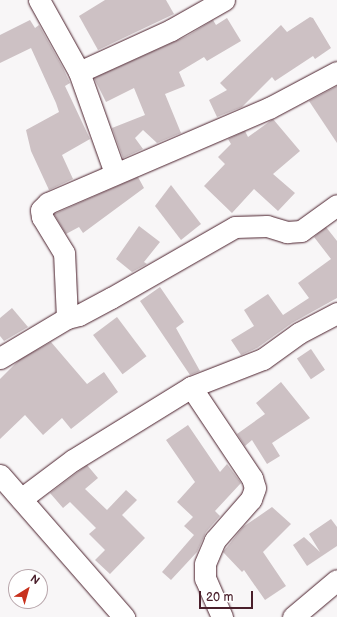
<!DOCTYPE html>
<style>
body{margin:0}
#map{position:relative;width:337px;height:617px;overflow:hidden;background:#f8f6f7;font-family:"Balsamiq Sans",sans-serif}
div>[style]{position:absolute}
.building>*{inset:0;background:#cdc1c4;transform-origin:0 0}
.roads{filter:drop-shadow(0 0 1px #4a1f2b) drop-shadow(0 0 1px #4a1f2b)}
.street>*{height:21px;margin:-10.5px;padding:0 10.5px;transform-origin:10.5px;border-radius:10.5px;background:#fff}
span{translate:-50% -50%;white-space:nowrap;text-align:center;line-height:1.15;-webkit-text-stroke:3px #fff;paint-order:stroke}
.north{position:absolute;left:8px;top:569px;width:40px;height:40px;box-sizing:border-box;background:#fff;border:1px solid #b7a5aa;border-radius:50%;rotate:37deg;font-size:11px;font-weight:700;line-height:16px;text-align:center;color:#4a1f2b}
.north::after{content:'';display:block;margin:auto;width:14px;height:18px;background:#c8321e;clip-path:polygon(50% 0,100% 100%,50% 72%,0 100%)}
.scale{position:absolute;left:199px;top:591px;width:54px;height:18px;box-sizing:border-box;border:2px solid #4a1f2b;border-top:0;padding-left:5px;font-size:12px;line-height:14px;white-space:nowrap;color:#4a1f2b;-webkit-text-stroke:3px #fff;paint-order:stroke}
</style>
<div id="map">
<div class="building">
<i style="clip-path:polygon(105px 0,166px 0,174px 14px,98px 50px,79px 16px)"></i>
<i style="clip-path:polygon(310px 17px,313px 18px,331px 48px,315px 59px,313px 56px,275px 81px,272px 77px,242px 107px,217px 117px,209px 100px,227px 90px,220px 83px,281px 25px,287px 32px)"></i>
<i style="clip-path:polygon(227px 18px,241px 41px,207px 61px,204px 57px,179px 72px,185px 86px,165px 94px,181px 133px,157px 143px,143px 130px,135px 138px,143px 149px,123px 158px,112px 128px,145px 115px,134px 88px,106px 102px,94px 78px,187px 36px,213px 20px,216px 25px)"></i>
<i style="clip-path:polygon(30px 20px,35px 28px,39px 25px,63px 68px,70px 83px,65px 86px,90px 139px,62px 155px,73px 179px,49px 190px,31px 151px,26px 130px,59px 112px,56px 103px,31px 48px,0 63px,0 35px)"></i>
<i style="clip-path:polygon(337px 86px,337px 143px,309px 101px)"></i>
<i style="clip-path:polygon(273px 119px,300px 151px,273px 174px,295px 193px,278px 211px,254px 189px,232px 213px,204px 186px,225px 164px,218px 157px,231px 144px,228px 139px,245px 131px,248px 137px)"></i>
<i style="clip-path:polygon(138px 177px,144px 188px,83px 233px,79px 227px,66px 234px,54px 214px)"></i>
<i style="clip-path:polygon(171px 185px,201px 224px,181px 240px,155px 206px)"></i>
<i style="clip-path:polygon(139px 226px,160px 242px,144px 262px,147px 264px,132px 272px,116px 259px)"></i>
<i style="clip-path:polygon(326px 227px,337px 241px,337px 298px,292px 323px,257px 348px,241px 355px,231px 340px,254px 326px,244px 310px,268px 294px,283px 315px,309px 298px,298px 283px,331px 259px,314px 237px)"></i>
<i style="clip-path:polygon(160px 287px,184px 322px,176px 328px,200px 371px,190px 375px,140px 301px)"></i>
<i style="clip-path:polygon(12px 308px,28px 327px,4px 341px,0 336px,0 318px)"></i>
<i style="left:117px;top:317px;width:49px;height:30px;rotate:53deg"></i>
<i style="clip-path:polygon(51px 342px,87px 384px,104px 372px,118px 392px,71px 429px,62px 418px,43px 435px,25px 415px,0 439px,0 379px,19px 360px)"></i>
<i style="left:311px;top:349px;width:25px;height:17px;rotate:56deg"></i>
<i style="clip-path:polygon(281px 382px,310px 418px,272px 443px,280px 456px,267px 464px,252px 440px,245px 446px,237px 434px,265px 414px,256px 403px)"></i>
<i style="clip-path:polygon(188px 425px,220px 472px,227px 464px,241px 483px,215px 511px,220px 516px,206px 532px,197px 552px,171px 580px,162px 572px,194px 535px,184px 526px,193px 517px,177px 502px,195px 482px,166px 440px)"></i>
<i style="clip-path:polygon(87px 465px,98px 478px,85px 489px,107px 510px,126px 490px,137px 500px,122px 515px,145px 538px,110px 574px,95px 560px,105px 550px,89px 534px,96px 528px,70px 502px,63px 508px,50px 493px)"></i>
<i style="clip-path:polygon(272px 507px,291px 524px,263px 552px,286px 586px,265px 600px,244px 570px,242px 572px,223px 552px,243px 527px)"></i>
<i style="clip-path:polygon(331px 519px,337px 527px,337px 546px,307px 566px,293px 545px,304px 537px,320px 552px,309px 534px)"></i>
</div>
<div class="roads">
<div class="street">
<i style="left:39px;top:0;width:82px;rotate:60.9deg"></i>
<i style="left:79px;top:72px;width:107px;rotate:70.4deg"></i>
<i style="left:79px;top:72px;width:101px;rotate:-24.5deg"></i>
<i style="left:171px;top:30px;width:61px;rotate:-29.5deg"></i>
<i style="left:67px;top:318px;width:12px;rotate:-14deg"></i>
<i style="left:79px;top:315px;width:36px;rotate:-28deg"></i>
<i style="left:111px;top:298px;width:143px;rotate:-29.8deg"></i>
<i style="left:235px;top:227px;width:32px;rotate:-2deg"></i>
<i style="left:267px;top:226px;width:21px;rotate:17deg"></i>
<i style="left:287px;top:232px;width:14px;rotate:-4deg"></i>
<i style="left:301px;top:231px;width:44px;rotate:-35.8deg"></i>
<i style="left:0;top:358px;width:78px;rotate:-30.8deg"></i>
<i style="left:67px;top:318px;width:65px;rotate:-92.6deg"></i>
<i style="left:64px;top:253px;width:42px;rotate:-121.4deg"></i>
<i style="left:42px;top:217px;width:7px;rotate:-98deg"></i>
<i style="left:41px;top:210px;width:10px;rotate:-45deg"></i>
<i style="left:48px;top:203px;width:241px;rotate:-23.3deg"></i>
<i style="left:269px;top:108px;width:77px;rotate:-27.9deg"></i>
<i style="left:191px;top:387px;width:110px;rotate:56.2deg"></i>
<i style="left:252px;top:478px;width:10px;rotate:73deg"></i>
<i style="left:255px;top:488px;width:12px;rotate:110deg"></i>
<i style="left:251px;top:499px;width:55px;rotate:131.3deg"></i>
<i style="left:215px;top:540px;width:26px;rotate:113deg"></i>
<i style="left:205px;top:564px;width:14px;rotate:90deg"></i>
<i style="left:205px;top:578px;width:43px;rotate:66.4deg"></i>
<i style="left:0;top:475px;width:189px;rotate:48.9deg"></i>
<i style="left:21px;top:499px;width:65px;rotate:-36.9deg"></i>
<i style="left:73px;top:460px;width:139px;rotate:-31.7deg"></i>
<i style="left:191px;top:387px;width:77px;rotate:-21.3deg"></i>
<i style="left:263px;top:359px;width:44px;rotate:-35.8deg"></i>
<i style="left:299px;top:333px;width:43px;rotate:-27.8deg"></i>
<i style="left:293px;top:617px;width:57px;rotate:-40.1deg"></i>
</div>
</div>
<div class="north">N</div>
<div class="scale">20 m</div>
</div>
